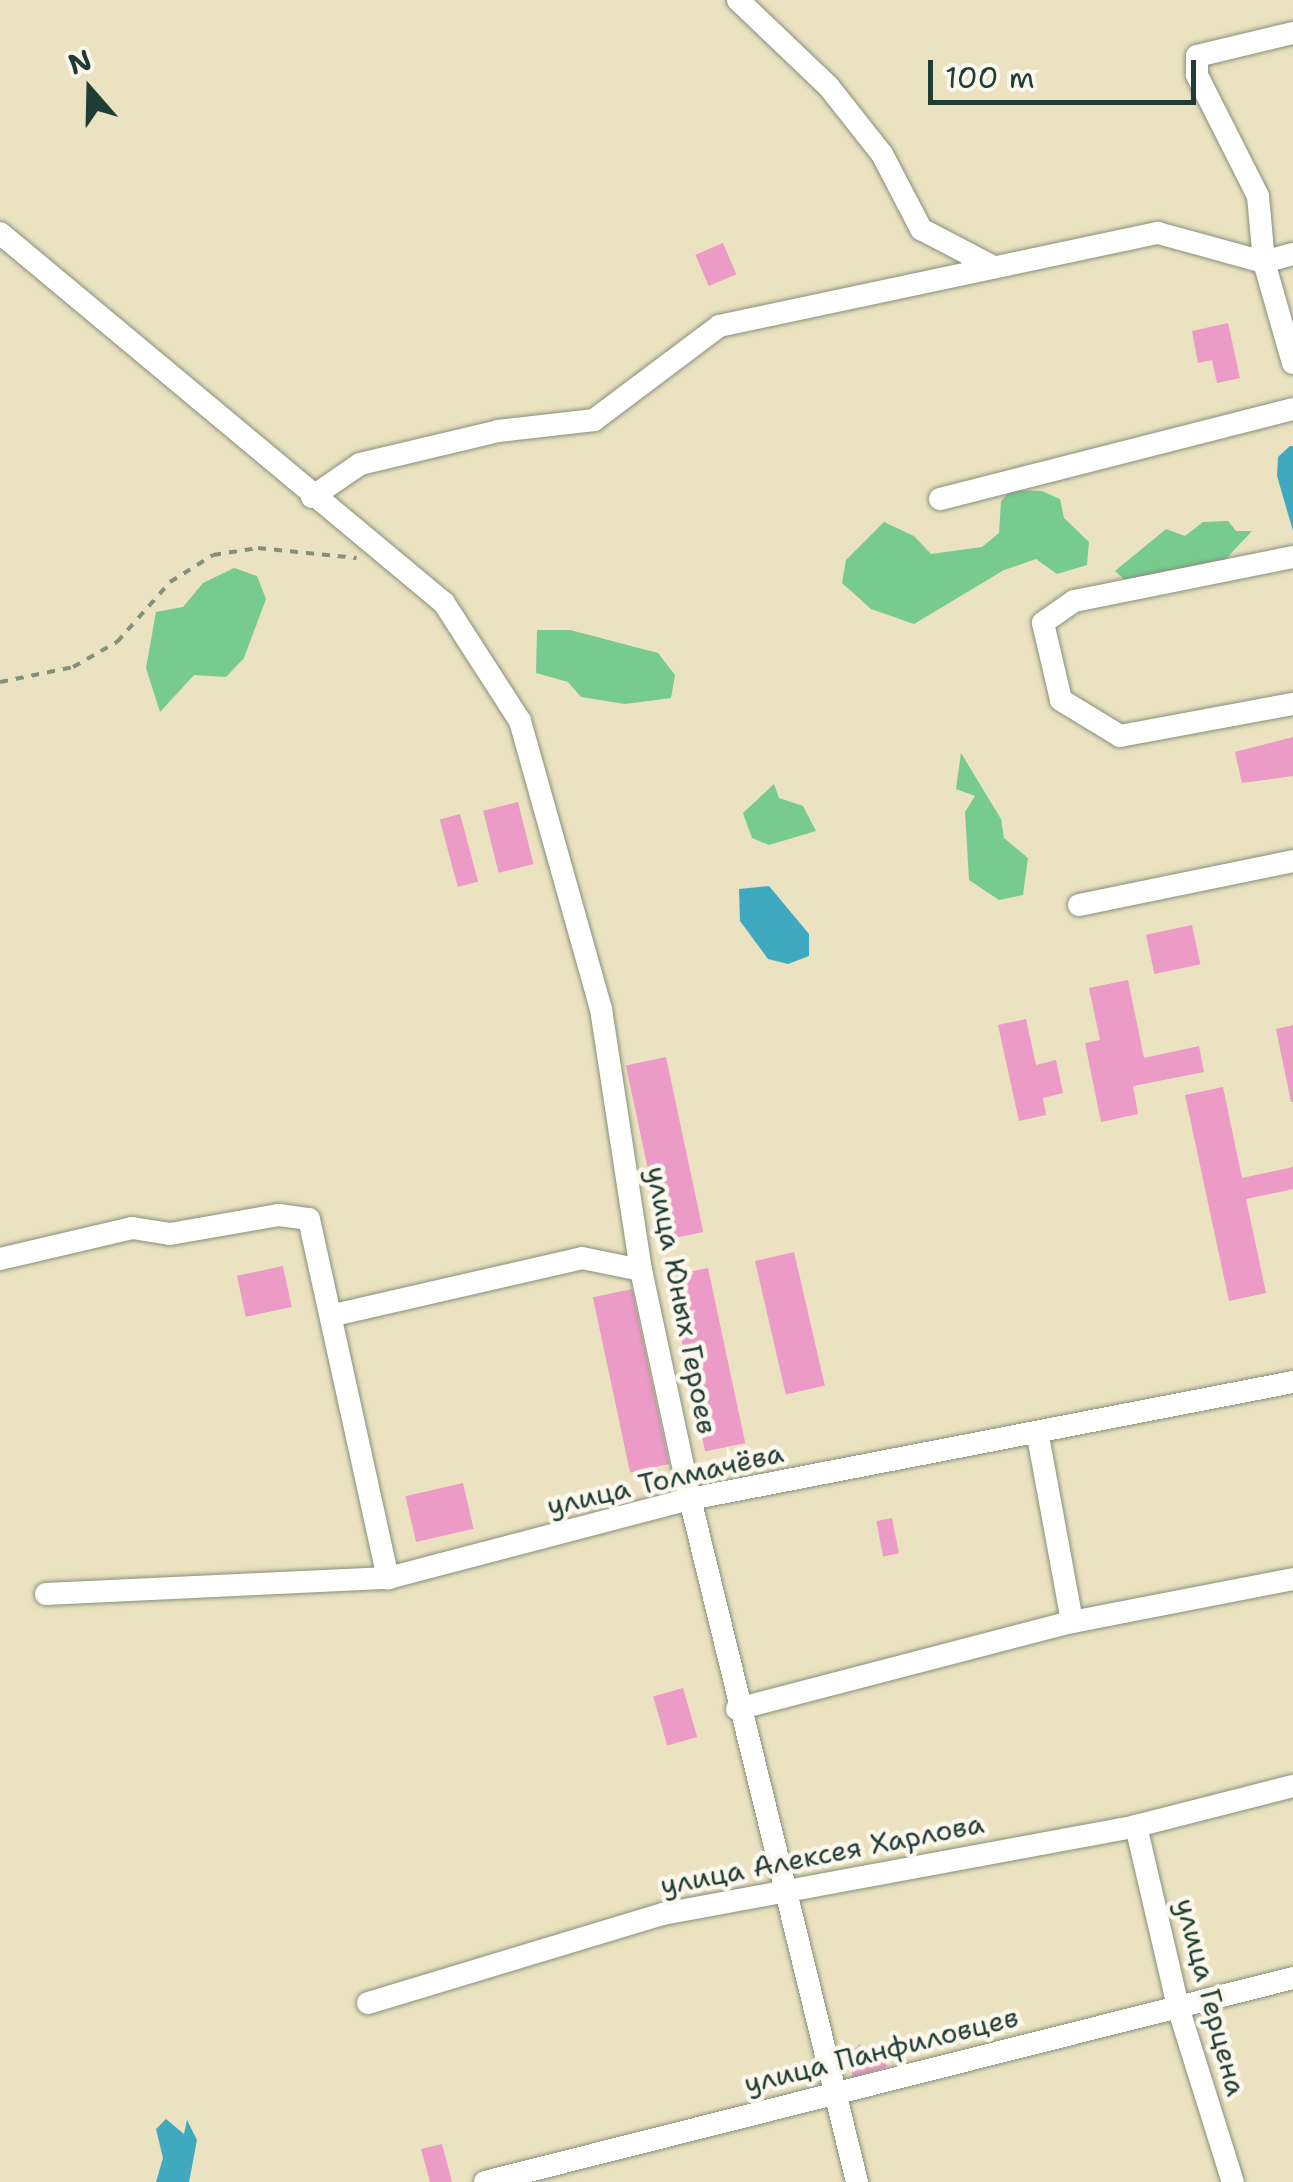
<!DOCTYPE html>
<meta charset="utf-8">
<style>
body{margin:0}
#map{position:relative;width:1293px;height:2182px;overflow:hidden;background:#eae2c0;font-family:"Shantell Sans",sans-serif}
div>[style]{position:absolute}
.green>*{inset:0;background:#77cb8f}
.water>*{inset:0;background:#3fa9bf}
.building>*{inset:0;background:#eb9bc6;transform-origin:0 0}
.path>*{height:4px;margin-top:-2px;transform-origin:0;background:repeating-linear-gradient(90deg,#84907a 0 8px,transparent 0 16px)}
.roads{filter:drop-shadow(0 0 2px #84907a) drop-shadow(0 0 2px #84907a)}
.minor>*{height:22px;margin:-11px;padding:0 11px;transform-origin:11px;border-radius:11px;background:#fff}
span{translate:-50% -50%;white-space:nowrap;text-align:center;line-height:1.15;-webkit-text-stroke:9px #fbf7ec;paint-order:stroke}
.street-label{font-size:28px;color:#1f3d34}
.north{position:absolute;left:40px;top:40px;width:100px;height:100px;-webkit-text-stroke:8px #fbf7ec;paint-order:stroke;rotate:340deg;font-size:28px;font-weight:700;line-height:40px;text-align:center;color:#1f3d34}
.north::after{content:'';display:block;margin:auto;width:35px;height:45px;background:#1f3d34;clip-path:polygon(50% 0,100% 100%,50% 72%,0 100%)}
.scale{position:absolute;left:928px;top:60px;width:268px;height:45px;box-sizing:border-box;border:5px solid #1f3d34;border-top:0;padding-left:12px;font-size:30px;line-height:35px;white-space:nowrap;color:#1f3d34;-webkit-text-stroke:8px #fbf7ec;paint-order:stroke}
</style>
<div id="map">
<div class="green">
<i style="clip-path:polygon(1011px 490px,1042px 491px,1060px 499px,1064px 518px,1089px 542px,1087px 565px,1057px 574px,1036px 559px,1004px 570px,914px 624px,871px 609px,842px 583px,846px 560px,884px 522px,914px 536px,931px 554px,982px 547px,999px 533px,1001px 501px)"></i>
<i style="clip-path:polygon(1228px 521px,1236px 531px,1252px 531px,1223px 562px,1127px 582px,1115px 571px,1166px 529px,1185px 536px,1203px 522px)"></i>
<i style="clip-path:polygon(234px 568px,257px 576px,266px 599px,244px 658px,226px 677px,194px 675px,160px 712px,146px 668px,156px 612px,183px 607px,203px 583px)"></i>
<i style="clip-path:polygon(537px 630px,570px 630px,658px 653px,675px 675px,671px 698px,625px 704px,581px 697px,568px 682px,536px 673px)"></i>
<i style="clip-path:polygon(961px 753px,1001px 819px,1004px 838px,1028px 858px,1023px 895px,999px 900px,969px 880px,965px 812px,975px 796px,956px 789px)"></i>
<i style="clip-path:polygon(774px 784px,779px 798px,803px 806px,816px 831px,769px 845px,752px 838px,743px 813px)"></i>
</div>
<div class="water">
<i style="clip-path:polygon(1290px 446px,1293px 446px,1293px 531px,1277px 476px,1278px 457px)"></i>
<i style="clip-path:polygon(769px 886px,809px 934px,809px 956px,788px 964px,768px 959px,740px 921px,739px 889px)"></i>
<i style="clip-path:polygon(166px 2119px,184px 2134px,187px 2120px,197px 2140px,189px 2182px,156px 2182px,163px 2158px,156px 2129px)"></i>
</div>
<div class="building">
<i style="left:723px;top:243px;width:34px;height:30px;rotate:67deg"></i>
<i style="clip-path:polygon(1228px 323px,1240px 378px,1217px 383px,1212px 360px,1198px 363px,1192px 331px)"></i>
<i style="clip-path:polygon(1293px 737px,1293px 776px,1242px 783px,1235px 752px)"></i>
<i style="left:518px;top:802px;width:64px;height:36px;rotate:76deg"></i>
<i style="left:460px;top:814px;width:70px;height:21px;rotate:75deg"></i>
<i style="left:1192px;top:925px;width:40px;height:47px;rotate:78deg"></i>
<i style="clip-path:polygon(1128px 980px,1144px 1058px,1199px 1046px,1204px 1072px,1133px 1086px,1138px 1114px,1101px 1122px,1085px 1043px,1100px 1040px,1089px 988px)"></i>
<i style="clip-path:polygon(1026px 1019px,1036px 1065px,1056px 1060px,1063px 1093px,1043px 1098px,1046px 1115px,1019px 1121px,998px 1025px)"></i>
<i style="clip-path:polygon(1293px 1025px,1293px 1102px,1291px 1102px,1276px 1029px)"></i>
<i style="left:666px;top:1057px;width:179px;height:41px;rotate:78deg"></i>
<i style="clip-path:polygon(1223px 1087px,1242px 1178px,1293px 1167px,1293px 1189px,1246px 1199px,1266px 1293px,1229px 1301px,1185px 1095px)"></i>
<i style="left:794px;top:1252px;width:137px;height:40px;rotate:77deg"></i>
<i style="left:283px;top:1266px;width:42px;height:47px;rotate:78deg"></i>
<i style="left:708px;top:1268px;width:179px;height:41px;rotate:78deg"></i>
<i style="left:632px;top:1289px;width:179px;height:40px;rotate:78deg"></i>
<i style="left:463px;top:1483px;width:47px;height:59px;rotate:77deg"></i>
<i style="left:892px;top:1518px;width:36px;height:16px;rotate:79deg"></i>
<i style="left:683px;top:1688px;width:51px;height:31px;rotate:74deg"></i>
<i style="clip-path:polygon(860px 2044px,862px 2051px,881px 2046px,887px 2067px,853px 2077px,847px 2056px)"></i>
<i style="clip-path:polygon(442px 2144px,452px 2182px,430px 2182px,421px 2149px)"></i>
</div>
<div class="path">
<i style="left:0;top:682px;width:75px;rotate:-11.6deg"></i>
<i style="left:73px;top:667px;width:51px;rotate:-29.6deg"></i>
<i style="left:117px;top:642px;width:80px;rotate:-48.5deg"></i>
<i style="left:170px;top:582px;width:51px;rotate:-32.1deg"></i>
<i style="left:213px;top:555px;width:46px;rotate:-8.8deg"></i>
<i style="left:258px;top:548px;width:99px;rotate:5.8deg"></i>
</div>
<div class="roads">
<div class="minor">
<i style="left:738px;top:0;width:126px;rotate:43.7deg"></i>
<i style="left:829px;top:87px;width:85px;rotate:51.7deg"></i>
<i style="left:882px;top:154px;width:85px;rotate:62.5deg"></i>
<i style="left:921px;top:229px;width:78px;rotate:27.6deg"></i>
<i style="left:0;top:233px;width:578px;rotate:39.81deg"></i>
<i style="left:444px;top:603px;width:140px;rotate:57.2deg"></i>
<i style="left:520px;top:721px;width:299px;rotate:74.3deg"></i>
<i style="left:601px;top:1009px;width:264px;rotate:81.3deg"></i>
<i style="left:641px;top:1270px;width:234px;rotate:77.9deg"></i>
<i style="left:690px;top:1499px;width:703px;rotate:76.26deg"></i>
<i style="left:1293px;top:254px;width:30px;rotate:165deg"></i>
<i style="left:1264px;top:262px;width:105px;rotate:74deg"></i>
<i style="left:312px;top:497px;width:58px;rotate:-34.5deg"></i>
<i style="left:360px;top:464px;width:142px;rotate:-13.4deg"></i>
<i style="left:498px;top:431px;width:97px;rotate:-6.5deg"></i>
<i style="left:594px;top:420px;width:156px;rotate:-36.9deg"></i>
<i style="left:719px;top:326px;width:449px;rotate:-12deg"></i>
<i style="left:1158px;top:233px;width:110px;rotate:15.3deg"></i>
<i style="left:1264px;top:262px;width:66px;rotate:-95.2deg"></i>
<i style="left:1258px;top:196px;width:136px;rotate:-116.8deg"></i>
<i style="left:1197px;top:75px;width:19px;rotate:-90deg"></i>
<i style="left:1197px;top:56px;width:99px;rotate:-13.5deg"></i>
<i style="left:940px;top:499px;width:364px;rotate:-14.3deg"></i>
<i style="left:1293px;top:557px;width:223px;rotate:168.6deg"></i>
<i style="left:1074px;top:601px;width:38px;rotate:145deg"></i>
<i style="left:1043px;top:623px;width:79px;rotate:76.8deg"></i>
<i style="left:1061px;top:700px;width:69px;rotate:31.4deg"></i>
<i style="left:1120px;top:736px;width:176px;rotate:-10.5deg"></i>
<i style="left:1079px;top:905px;width:218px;rotate:-11.6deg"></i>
<i style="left:0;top:1259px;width:136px;rotate:-13.2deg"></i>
<i style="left:132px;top:1228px;width:38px;rotate:9deg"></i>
<i style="left:170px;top:1234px;width:111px;rotate:-9.9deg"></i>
<i style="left:279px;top:1215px;width:30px;rotate:8deg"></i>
<i style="left:309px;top:1219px;width:368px;rotate:77.6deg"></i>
<i style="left:334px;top:1315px;width:254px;rotate:-12.9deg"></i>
<i style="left:582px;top:1258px;width:60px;rotate:11.5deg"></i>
<i style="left:1038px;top:1436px;width:189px;rotate:79.6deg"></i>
<i style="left:46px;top:1594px;width:342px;rotate:-2.7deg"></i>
<i style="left:388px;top:1578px;width:312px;rotate:-14.7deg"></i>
<i style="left:690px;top:1499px;width:614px;rotate:-10.98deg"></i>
<i style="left:737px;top:1709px;width:346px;rotate:-14.6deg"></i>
<i style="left:1072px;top:1622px;width:225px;rotate:-11deg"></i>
<i style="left:1136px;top:1826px;width:186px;rotate:76.9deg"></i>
<i style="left:1178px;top:2007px;width:183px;rotate:72.6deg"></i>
<i style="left:368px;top:2003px;width:308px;rotate:-16.8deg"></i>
<i style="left:663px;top:1914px;width:481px;rotate:-10.5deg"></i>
<i style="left:1136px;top:1826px;width:162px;rotate:-14.3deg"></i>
<i style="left:485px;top:2182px;width:833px;rotate:-14.17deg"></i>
</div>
</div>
<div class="street-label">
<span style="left:682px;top:1300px;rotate:79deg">улица Юных Героев</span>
<span style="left:665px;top:1479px;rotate:-13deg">улица Толмачёва</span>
<span style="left:822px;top:1854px;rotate:-11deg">улица Алексея Харлова</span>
<span style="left:1211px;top:1997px;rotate:75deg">улица Герцена</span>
<span style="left:881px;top:2050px;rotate:-14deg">улица Панфиловцев</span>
</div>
<div class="north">N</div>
<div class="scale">100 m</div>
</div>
